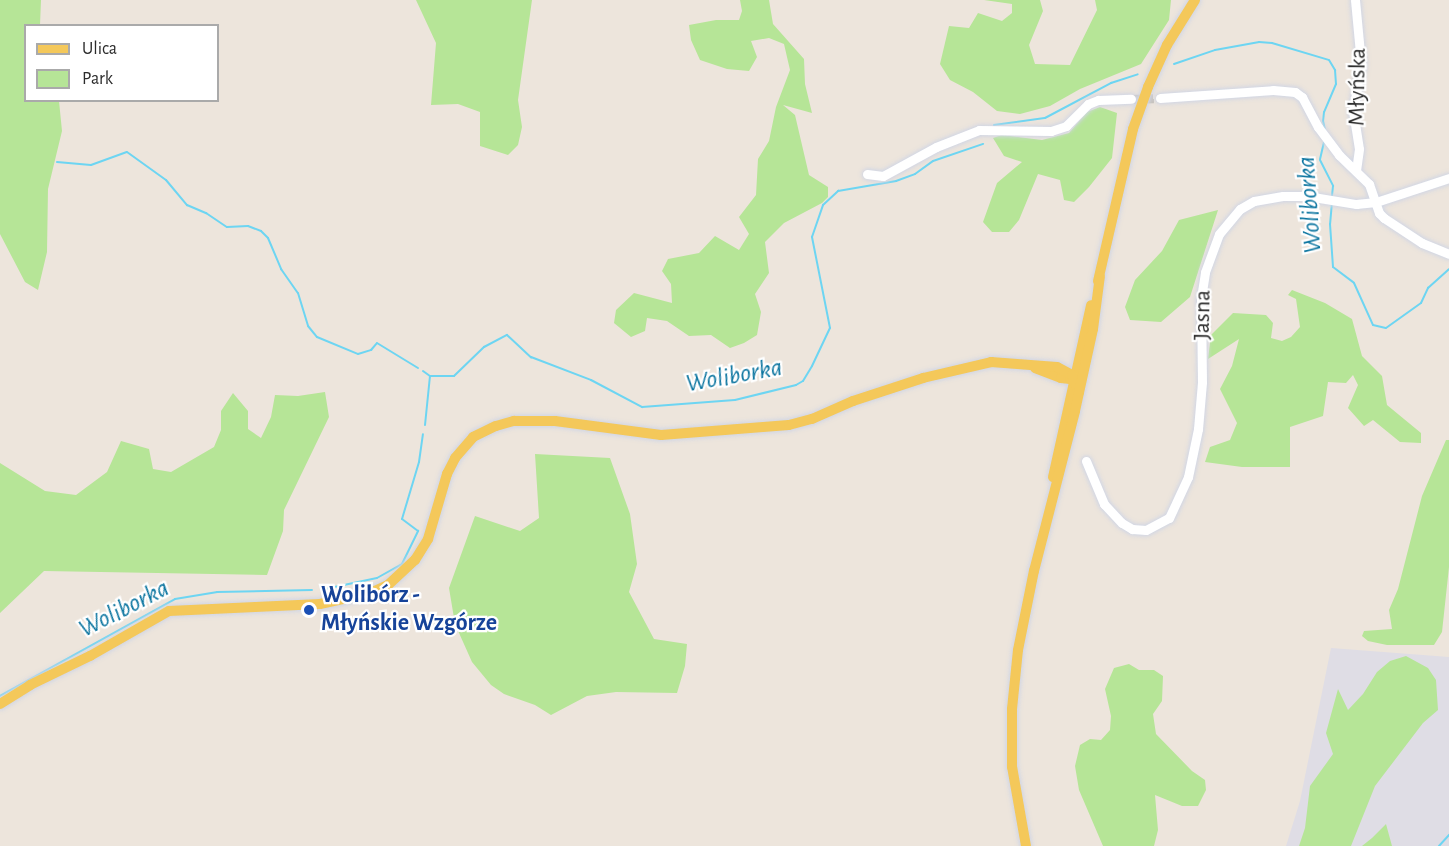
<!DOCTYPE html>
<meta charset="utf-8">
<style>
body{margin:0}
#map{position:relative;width:1449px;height:846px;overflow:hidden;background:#ede5dc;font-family:"Alegreya Sans",sans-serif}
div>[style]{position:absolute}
.industrial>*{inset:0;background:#dfdde5}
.green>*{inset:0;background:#b6e597}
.stream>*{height:2px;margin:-1px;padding:0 1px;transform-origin:1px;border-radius:1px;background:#6dd5f2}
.minor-tunnel>*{height:9px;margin-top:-4.5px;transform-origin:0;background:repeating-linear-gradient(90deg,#c6c0b9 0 9px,transparent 0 13.5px)}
.roads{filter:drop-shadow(0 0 2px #d1d6e4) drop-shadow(0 0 2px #d1d6e4)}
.minor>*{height:9px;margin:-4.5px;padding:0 4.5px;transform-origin:4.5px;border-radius:4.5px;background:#fff}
.major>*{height:10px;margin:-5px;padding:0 5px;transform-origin:5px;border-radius:5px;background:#f4c85a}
.dots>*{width:16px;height:16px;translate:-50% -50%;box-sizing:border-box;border:3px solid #fff;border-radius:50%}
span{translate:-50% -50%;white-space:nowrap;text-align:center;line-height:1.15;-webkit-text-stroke:4.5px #fff;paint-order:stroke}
.street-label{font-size:24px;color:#2b2b2b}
.transit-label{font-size:24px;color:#164399;font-weight:700}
.left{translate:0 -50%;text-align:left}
.water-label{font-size:26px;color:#0a749f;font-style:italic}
.legend{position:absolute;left:24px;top:24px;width:195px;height:78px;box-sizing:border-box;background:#fff;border:2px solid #aaa;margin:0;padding:8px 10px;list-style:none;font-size:18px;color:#2b2b2b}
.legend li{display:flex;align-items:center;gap:12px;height:30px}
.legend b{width:30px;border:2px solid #aaa}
</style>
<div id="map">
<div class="industrial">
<i style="clip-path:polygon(1331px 648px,1449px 657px,1449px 846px,1286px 846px,1300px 801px)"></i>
</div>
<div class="green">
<i style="clip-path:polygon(0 0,41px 0,40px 25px,26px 26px,26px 100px,59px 101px,62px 131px,48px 189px,47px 252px,38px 290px,25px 282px,0 234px)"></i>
<i style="clip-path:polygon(416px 0,532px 0,518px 100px,522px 127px,518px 145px,508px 155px,480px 146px,480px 112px,458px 104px,431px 105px,436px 43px)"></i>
<i style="clip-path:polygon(740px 0,769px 0,773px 24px,804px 59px,805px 84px,812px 113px,783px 105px,795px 115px,809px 175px,828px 187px,828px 197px,822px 203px,784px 223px,765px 242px,769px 273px,755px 294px,761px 312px,757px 335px,744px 343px,730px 348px,711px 335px,689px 336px,667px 321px,647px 318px,645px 331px,631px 337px,614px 323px,616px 310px,634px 293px,672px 303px,671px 284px,662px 271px,668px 259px,699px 253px,715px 236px,739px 250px,749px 234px,739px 217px,756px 195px,758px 159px,769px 141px,776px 107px,790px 70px,784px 44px,769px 38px,751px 41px,757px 57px,749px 71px,727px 69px,700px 60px,691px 40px,689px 25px,716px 20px,739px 20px,742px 11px)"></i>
<i style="clip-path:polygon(984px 0,1040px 0,1043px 11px,1029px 45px,1035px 64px,1070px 65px,1097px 10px,1095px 0,1171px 0,1169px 20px,1141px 64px,1080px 89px,1050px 106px,1020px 114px,997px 111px,973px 92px,950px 80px,940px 64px,949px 26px,969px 28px,978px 13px,1002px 21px,1012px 13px,1012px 4px)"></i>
<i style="clip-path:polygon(1100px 107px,1117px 113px,1112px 158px,1089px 187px,1074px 202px,1064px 200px,1060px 180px,1038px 174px,1019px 220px,1009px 232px,992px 232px,983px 222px,997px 183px,1022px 162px,1004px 156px,993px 138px,1002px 135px,1042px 140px,1069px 133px,1087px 112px)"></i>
<i style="clip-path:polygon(1218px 210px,1190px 297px,1161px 322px,1130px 320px,1125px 307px,1135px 280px,1162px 251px,1179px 220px)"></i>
<i style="clip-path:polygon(1292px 290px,1325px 303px,1352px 319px,1362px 356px,1382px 376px,1387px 405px,1421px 433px,1421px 443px,1400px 442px,1373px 420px,1364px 426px,1348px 408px,1358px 385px,1353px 375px,1346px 383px,1328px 382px,1323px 416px,1290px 427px,1290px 467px,1242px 467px,1205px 462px,1210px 447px,1230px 440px,1237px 423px,1220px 389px,1232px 366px,1239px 339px,1208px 359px,1211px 335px,1233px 313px,1266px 315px,1273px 323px,1271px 338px,1282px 341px,1291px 337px,1300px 327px,1296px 299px,1288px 295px)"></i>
<i style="clip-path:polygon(325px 392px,329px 417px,284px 510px,283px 531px,267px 575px,44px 571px,0 613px,0 463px,45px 491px,76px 495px,107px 472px,121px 441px,149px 449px,153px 469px,171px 472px,214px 447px,221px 430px,221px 411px,233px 393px,248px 411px,248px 429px,261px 438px,271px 417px,275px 395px,298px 396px)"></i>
<i style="clip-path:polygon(1446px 440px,1449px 440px,1449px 567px,1442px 632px,1434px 645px,1387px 645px,1368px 641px,1362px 636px,1364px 631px,1392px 629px,1389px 610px,1398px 589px,1422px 496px)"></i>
<i style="clip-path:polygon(535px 454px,610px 458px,630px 514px,637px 564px,629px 592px,654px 639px,687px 644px,685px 666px,677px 693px,616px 692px,587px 696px,551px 715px,535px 705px,504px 694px,491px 685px,472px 662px,455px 624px,449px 588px,475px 516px,520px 531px,539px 518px)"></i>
<i style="clip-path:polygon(1406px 656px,1428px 668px,1436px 680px,1438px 710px,1423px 723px,1375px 786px,1351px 846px,1299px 846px,1305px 828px,1310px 786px,1333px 754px,1326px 733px,1338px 689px,1348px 710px,1363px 694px,1377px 672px,1390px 661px)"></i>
<i style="clip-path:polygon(1129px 664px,1139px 670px,1154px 670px,1163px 676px,1162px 701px,1153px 714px,1156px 734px,1192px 771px,1205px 780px,1206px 790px,1198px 806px,1182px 806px,1155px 795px,1158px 830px,1154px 846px,1103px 846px,1079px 790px,1075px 766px,1080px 745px,1090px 739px,1101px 740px,1110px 730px,1111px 716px,1105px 689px,1114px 668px)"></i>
<i style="clip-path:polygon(1386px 824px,1392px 846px,1362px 846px,1372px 838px)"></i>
</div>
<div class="stream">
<i style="left:1174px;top:64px;width:43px;rotate:-18.9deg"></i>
<i style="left:1215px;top:50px;width:45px;rotate:-10.3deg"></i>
<i style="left:1259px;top:42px;width:13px;rotate:4deg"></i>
<i style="left:1272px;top:43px;width:59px;rotate:16.6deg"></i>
<i style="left:1329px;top:60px;width:12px;rotate:59deg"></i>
<i style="left:1335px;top:70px;width:14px;rotate:86deg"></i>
<i style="left:1336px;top:84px;width:30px;rotate:113deg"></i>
<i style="left:1324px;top:112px;width:9px;rotate:96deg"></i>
<i style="left:1323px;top:121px;width:13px;rotate:77deg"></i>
<i style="left:994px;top:125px;width:51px;rotate:-7.8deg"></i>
<i style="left:1045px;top:118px;width:75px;rotate:-27.9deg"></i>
<i style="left:1111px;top:83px;width:28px;rotate:-18deg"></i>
<i style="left:1324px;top:142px;width:18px;rotate:103deg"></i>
<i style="left:1320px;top:160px;width:29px;rotate:63deg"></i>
<i style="left:1333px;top:186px;width:10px;rotate:96deg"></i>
<i style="left:57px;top:162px;width:34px;rotate:5deg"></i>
<i style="left:91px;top:165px;width:38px;rotate:-20deg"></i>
<i style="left:127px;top:152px;width:48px;rotate:35.7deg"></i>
<i style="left:166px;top:180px;width:33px;rotate:50deg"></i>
<i style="left:187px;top:205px;width:21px;rotate:23deg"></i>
<i style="left:206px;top:213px;width:25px;rotate:34deg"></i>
<i style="left:227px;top:227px;width:21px;rotate:-3deg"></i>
<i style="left:248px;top:226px;width:14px;rotate:21deg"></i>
<i style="left:261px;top:231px;width:10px;rotate:45deg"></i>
<i style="left:268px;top:238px;width:34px;rotate:67deg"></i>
<i style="left:281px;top:269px;width:29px;rotate:55deg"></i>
<i style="left:298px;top:293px;width:34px;rotate:73deg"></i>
<i style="left:308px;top:326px;width:14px;rotate:51deg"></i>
<i style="left:317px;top:337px;width:44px;rotate:22.5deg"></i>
<i style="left:358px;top:354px;width:14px;rotate:-17deg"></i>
<i style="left:371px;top:350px;width:9px;rotate:-49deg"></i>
<i style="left:377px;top:343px;width:48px;rotate:31.4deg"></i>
<i style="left:1332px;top:202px;width:22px;rotate:95deg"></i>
<i style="left:1330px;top:224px;width:43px;rotate:86deg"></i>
<i style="left:1333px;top:267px;width:26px;rotate:37deg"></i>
<i style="left:1354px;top:283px;width:46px;rotate:65.7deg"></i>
<i style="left:1373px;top:325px;width:13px;rotate:13deg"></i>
<i style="left:1386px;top:328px;width:43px;rotate:-35.5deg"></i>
<i style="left:1421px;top:303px;width:17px;rotate:-65deg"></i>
<i style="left:1428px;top:288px;width:28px;rotate:-42deg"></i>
<i style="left:423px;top:371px;width:9px;rotate:36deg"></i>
<i style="left:430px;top:376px;width:24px"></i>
<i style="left:454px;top:376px;width:42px;rotate:-44deg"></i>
<i style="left:484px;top:347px;width:26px;rotate:-28deg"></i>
<i style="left:507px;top:335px;width:33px;rotate:43deg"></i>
<i style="left:531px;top:357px;width:64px;rotate:21deg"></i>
<i style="left:591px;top:380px;width:58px;rotate:27.9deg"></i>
<i style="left:642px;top:407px;width:93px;rotate:-4.3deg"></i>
<i style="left:735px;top:400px;width:63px;rotate:-13.8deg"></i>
<i style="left:796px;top:385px;width:8px;rotate:-30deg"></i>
<i style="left:803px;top:381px;width:17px;rotate:-59deg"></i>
<i style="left:812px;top:366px;width:42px;rotate:-64.7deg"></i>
<i style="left:830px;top:328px;width:93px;rotate:-101.2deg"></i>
<i style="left:812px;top:237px;width:34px;rotate:-71deg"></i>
<i style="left:823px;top:205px;width:21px;rotate:-43deg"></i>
<i style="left:838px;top:191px;width:59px;rotate:-9.8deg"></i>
<i style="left:896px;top:181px;width:20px;rotate:-20deg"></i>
<i style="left:915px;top:174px;width:22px;rotate:-36deg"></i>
<i style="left:933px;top:161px;width:53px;rotate:-18.8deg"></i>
<i style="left:425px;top:425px;width:49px;rotate:-84.2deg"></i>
<i style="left:325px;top:589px;width:53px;rotate:-11.9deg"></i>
<i style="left:377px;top:578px;width:29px;rotate:-29deg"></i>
<i style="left:402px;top:564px;width:37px;rotate:-64deg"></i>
<i style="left:418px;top:531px;width:20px;rotate:-143deg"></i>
<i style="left:402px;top:519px;width:59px;rotate:-73.4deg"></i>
<i style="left:419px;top:462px;width:28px;rotate:-82deg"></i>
<i style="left:0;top:696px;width:200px;rotate:-29deg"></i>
<i style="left:175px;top:599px;width:43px;rotate:-9.5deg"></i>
<i style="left:217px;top:592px;width:95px;rotate:-1.2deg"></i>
<i style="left:1439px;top:846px;width:15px;rotate:-48deg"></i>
</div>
<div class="minor-tunnel">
<i style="left:1131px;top:99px;width:29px;rotate:-2deg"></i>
</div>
<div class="roads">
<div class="minor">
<i style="left:1355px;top:0;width:64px;rotate:84.6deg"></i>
<i style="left:1361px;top:64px;width:48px;rotate:99.7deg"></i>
<i style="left:1353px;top:111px;width:38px;rotate:81deg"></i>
<i style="left:1359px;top:149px;width:21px;rotate:98deg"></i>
<i style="left:1160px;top:98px;width:113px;rotate:-4deg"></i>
<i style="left:1273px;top:90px;width:22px;rotate:5deg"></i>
<i style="left:1295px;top:92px;width:9px;rotate:36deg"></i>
<i style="left:1302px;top:97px;width:34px;rotate:62deg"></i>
<i style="left:1318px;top:127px;width:35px;rotate:53deg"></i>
<i style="left:1339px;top:155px;width:42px;rotate:44deg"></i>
<i style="left:1369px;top:184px;width:31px;rotate:71deg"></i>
<i style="left:1379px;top:213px;width:7px;rotate:45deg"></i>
<i style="left:1384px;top:218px;width:45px;rotate:33.3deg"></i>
<i style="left:1422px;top:243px;width:29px;rotate:22deg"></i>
<i style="left:867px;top:174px;width:16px;rotate:7deg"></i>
<i style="left:883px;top:176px;width:60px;rotate:-28.7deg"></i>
<i style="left:936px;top:147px;width:46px;rotate:-21.6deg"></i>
<i style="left:979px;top:130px;width:72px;rotate:0.8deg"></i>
<i style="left:1051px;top:131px;width:16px;rotate:-18deg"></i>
<i style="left:1066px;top:126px;width:31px;rotate:-45deg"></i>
<i style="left:1088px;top:104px;width:11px;rotate:-22deg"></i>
<i style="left:1098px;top:100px;width:33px;rotate:-2deg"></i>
<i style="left:1086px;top:461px;width:47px;rotate:67.3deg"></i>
<i style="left:1104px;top:504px;width:26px;rotate:47deg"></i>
<i style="left:1122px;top:523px;width:12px;rotate:31deg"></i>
<i style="left:1132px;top:529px;width:14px;rotate:4deg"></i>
<i style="left:1146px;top:530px;width:26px;rotate:-28deg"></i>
<i style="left:1169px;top:518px;width:45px;rotate:-65.1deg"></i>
<i style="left:1188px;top:477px;width:49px;rotate:-78.2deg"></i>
<i style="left:1198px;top:429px;width:47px;rotate:-85.1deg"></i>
<i style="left:1202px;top:382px;width:84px;rotate:-90.7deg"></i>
<i style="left:1201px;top:298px;width:26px;rotate:-81deg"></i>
<i style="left:1205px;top:272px;width:40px;rotate:-69.8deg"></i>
<i style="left:1219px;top:234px;width:33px;rotate:-50deg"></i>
<i style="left:1240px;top:209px;width:16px;rotate:-30deg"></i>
<i style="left:1254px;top:201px;width:29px;rotate:-10deg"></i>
<i style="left:1283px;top:196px;width:24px"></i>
<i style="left:1307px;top:196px;width:50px;rotate:9.3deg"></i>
<i style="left:1356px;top:204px;width:20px;rotate:-6deg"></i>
<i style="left:1376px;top:202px;width:77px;rotate:-18.2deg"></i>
</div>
<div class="major">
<i style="left:1098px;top:281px;width:156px;rotate:-77deg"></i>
<i style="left:1133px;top:129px;width:45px;rotate:-70.3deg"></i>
<i style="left:1148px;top:87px;width:46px;rotate:-65.7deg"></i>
<i style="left:1167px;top:45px;width:53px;rotate:-58.1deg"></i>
<i style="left:1035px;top:368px;width:28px;rotate:21deg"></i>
<i style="left:1061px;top:378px;width:9px;rotate:6deg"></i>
<i style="left:1070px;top:379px;width:7px;rotate:-27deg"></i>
<i style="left:1053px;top:477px;width:176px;rotate:-77.5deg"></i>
<i style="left:0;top:704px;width:36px;rotate:-32deg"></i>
<i style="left:30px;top:685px;width:67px;rotate:-25.8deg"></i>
<i style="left:90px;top:656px;width:91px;rotate:-29.7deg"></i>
<i style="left:169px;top:611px;width:151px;rotate:-2.7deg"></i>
<i style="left:320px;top:604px;width:51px;rotate:-12.4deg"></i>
<i style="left:370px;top:593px;width:20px;rotate:-24deg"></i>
<i style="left:388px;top:585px;width:37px;rotate:-43deg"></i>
<i style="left:415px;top:560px;width:25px;rotate:-58deg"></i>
<i style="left:428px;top:539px;width:68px;rotate:-73.7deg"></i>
<i style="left:447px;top:474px;width:18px;rotate:-63deg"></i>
<i style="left:455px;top:458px;width:28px;rotate:-49deg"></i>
<i style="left:473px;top:437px;width:25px;rotate:-26deg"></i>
<i style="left:496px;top:426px;width:19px;rotate:-16deg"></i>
<i style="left:514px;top:421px;width:41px"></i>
<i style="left:555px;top:421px;width:107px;rotate:7.5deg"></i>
<i style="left:661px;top:435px;width:128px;rotate:-4.5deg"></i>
<i style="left:789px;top:425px;width:24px;rotate:-15deg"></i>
<i style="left:812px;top:419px;width:45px;rotate:-23.7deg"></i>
<i style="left:853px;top:401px;width:74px;rotate:-18.2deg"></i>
<i style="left:923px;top:378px;width:70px;rotate:-13.2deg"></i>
<i style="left:991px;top:362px;width:66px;rotate:4.3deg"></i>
<i style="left:1057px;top:367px;width:17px;rotate:28deg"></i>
<i style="left:1072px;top:375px;width:19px;rotate:69deg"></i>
<i style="left:1026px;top:846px;width:80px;rotate:-100deg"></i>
<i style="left:1012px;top:767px;width:58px;rotate:-90deg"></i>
<i style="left:1012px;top:709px;width:59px;rotate:-84.2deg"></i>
<i style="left:1018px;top:650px;width:81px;rotate:-78.6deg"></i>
<i style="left:1034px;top:571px;width:165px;rotate:-75.6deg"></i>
<i style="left:1075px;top:411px;width:84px;rotate:-77.6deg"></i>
<i style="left:1093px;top:329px;width:53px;rotate:-82.5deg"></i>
</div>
</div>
<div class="dots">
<i style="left:309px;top:610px;background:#1a4fb4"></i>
</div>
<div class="street-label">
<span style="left:1358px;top:87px;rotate:-89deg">Młyńska</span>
<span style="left:1203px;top:315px;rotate:-89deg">Jasna</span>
</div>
<div class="transit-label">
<span class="left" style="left:321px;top:610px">Wolibórz -<br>Młyńskie Wzgórze</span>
</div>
<div class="water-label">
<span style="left:1310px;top:205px;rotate:-94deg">Woliborka</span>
<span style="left:734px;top:376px;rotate:-10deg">Woliborka</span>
<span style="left:124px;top:609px;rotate:-27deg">Woliborka</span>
</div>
<ul class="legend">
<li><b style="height:8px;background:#f4c85a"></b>Ulica</li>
<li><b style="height:16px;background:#b6e597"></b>Park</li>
</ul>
</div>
